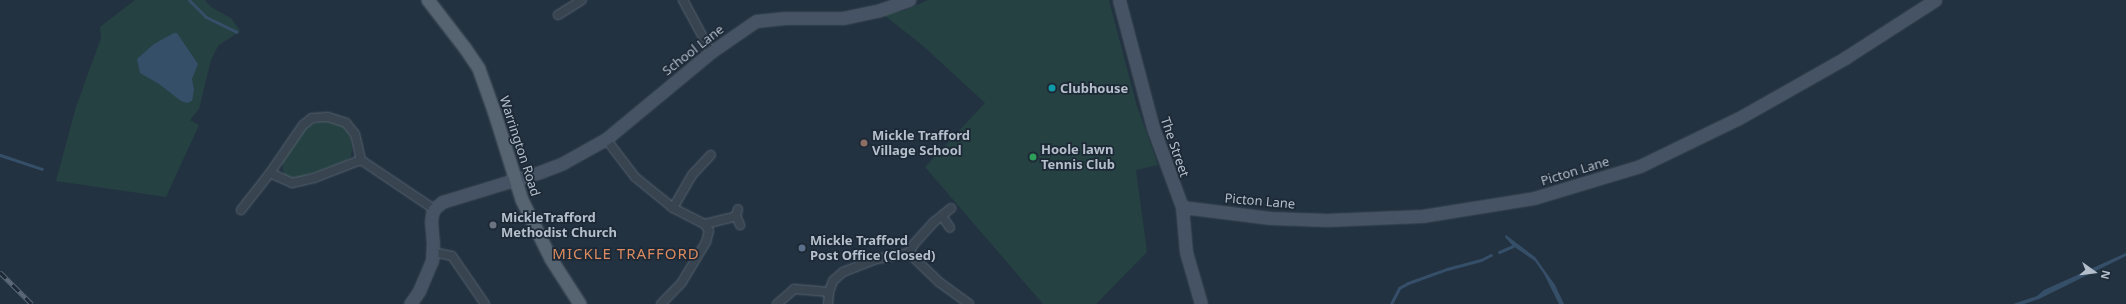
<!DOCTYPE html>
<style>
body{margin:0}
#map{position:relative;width:2126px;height:304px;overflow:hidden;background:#233241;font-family:"Noto Sans",sans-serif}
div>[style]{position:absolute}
.green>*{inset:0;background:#254142}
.water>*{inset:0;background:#364f69}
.stream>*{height:3px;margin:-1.5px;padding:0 1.5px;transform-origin:1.5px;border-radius:1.5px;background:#364f69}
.roads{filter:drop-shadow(0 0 1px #56626e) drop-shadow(0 0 1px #56626e)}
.street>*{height:8px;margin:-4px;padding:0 4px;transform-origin:4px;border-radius:4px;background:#384450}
.secondary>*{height:11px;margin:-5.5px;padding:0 5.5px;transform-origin:5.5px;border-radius:5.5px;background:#455364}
.primary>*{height:12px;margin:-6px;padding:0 6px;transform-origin:6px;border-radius:6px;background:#566371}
.rail>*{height:4.5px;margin-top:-2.25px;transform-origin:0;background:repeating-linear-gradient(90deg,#1d2936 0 9px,#5a6878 0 18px);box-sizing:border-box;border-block:1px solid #5a6878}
.dots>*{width:11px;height:11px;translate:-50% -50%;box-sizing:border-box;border:2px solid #1d2936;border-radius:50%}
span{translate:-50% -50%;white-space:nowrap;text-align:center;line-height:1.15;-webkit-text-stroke:3.5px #1d2936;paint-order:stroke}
.street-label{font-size:13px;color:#b4bfcb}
.poi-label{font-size:13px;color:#b4bfcb;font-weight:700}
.left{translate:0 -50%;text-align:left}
.quarter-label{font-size:15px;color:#db8b5f;letter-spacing:1px}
.north{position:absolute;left:2074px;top:252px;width:40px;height:40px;-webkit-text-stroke:3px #1d2936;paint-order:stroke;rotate:104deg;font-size:11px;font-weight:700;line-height:16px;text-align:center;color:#b4bfcb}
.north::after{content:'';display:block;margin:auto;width:14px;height:18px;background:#b4bfcb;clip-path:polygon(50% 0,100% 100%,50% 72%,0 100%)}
</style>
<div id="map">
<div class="green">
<i style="clip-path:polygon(135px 0,205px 0,211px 7px,231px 18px,240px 31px,218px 46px,211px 60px,199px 109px,190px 120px,199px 125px,166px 197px,56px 181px,76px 107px,101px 38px,100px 27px)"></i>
<i style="clip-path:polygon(928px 0,1109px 0,1136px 103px,1158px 165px,1136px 170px,1147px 252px,1096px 304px,1043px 304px,925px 167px,985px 103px,922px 45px,884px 15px,906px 10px)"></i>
<i style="clip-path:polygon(323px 121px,334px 122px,344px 127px,350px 136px,352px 150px,351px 157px,346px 161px,292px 180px,284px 176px,282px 161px,303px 130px,311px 125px)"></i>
</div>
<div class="water">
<i style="clip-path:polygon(174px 33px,177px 33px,198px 64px,192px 79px,194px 90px,192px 101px,187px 103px,181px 101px,159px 84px,140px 73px,137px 59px,154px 44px)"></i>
<i style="clip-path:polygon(1506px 235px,1535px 257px,1555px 285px,1564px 304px,1559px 304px,1544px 274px,1535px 261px,1513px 246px,1505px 237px)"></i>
<i style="clip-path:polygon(2126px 253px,2126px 256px,2039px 299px,2024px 304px,2013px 304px,2037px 296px,2044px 290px)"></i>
</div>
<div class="stream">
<i style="left:189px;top:0;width:24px;rotate:45deg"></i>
<i style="left:206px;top:17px;width:34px;rotate:26deg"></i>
<i style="left:0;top:155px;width:44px;rotate:18.4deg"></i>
<i style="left:1499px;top:252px;width:15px;rotate:-23deg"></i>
<i style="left:1391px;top:304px;width:18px;rotate:-63deg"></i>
<i style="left:1399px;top:288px;width:10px;rotate:-29deg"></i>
<i style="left:1408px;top:283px;width:41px;rotate:-19.7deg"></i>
<i style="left:1447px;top:269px;width:35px;rotate:-15deg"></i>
<i style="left:1481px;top:260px;width:11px;rotate:-27deg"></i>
</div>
<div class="roads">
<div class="street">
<i style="left:683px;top:0;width:59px;rotate:61.7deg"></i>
<i style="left:558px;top:15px;width:28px;rotate:-32deg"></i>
<i style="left:606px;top:139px;width:48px;rotate:52.7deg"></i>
<i style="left:635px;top:177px;width:49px;rotate:39.2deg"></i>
<i style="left:673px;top:208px;width:36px;rotate:27deg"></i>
<i style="left:705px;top:224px;width:32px;rotate:-14deg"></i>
<i style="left:736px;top:216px;width:7px;rotate:-74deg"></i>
<i style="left:270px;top:173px;width:58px;rotate:-55.5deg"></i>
<i style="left:303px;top:125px;width:11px;rotate:-38deg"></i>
<i style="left:312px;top:118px;width:16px;rotate:-4deg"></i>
<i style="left:328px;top:117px;width:19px;rotate:18deg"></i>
<i style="left:346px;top:123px;width:14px;rotate:51deg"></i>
<i style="left:355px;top:134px;width:27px;rotate:77deg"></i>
<i style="left:673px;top:208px;width:39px;rotate:-60deg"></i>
<i style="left:693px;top:174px;width:26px;rotate:-47deg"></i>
<i style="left:241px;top:210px;width:47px;rotate:-51.9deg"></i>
<i style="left:270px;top:173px;width:24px;rotate:24deg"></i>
<i style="left:292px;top:183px;width:23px;rotate:-13deg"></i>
<i style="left:314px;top:178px;width:50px;rotate:-21deg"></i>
<i style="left:361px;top:160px;width:88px;rotate:33.9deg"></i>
<i style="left:736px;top:216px;width:10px;rotate:66deg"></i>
<i style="left:942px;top:216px;width:14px;rotate:56deg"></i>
<i style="left:433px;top:252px;width:19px;rotate:12deg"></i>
<i style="left:452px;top:256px;width:58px;rotate:55.5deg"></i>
<i style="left:909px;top:253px;width:10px;rotate:-61deg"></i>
<i style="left:914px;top:244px;width:30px;rotate:-48deg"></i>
<i style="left:934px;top:222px;width:22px;rotate:-39deg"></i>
<i style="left:661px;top:304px;width:30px;rotate:-46deg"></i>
<i style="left:682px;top:282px;width:47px;rotate:-59deg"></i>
<i style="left:706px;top:242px;width:11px;rotate:-75deg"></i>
<i style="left:709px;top:231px;width:8px;rotate:-120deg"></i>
<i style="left:777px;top:304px;width:23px;rotate:-41deg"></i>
<i style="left:794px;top:289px;width:35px;rotate:5deg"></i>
<i style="left:828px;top:304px;width:12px;rotate:-85deg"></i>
<i style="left:829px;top:292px;width:12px;rotate:-70deg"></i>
<i style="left:833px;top:281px;width:13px;rotate:-42deg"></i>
<i style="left:843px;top:272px;width:36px;rotate:-21deg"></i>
<i style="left:877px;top:259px;width:33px;rotate:-11deg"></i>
<i style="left:909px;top:253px;width:42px;rotate:44deg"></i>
<i style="left:939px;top:282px;width:37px;rotate:36deg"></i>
</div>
<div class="secondary">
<i style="left:1119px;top:0;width:132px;rotate:75.1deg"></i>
<i style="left:1153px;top:128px;width:84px;rotate:69.8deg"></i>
<i style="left:1182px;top:207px;width:45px;rotate:84.9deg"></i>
<i style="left:1186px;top:252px;width:54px;rotate:73.9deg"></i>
<i style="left:1182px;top:207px;width:89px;rotate:7.1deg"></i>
<i style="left:1270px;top:218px;width:57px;rotate:2deg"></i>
<i style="left:1327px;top:220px;width:95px;rotate:-2.4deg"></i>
<i style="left:1422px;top:216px;width:113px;rotate:-9.1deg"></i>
<i style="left:1534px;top:198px;width:111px;rotate:-16.8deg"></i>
<i style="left:1640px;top:166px;width:110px;rotate:-25.9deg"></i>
<i style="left:1739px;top:118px;width:122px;rotate:-29.5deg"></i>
<i style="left:1845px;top:58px;width:107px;rotate:-32.8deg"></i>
<i style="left:410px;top:304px;width:16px;rotate:-55deg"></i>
<i style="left:419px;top:291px;width:33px;rotate:-67deg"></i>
<i style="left:432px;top:261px;width:17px;rotate:-87deg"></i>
<i style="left:433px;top:244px;width:22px;rotate:-95deg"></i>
<i style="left:431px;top:222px;width:8px;rotate:-83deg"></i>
<i style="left:432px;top:214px;width:5px;rotate:-68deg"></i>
<i style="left:434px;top:209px;width:11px;rotate:-41deg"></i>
<i style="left:442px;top:202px;width:102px;rotate:-17deg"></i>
<i style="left:540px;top:172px;width:25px;rotate:-21deg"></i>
<i style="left:563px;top:163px;width:49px;rotate:-29.2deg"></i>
<i style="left:606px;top:139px;width:136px;rotate:-39.6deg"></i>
<i style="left:711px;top:52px;width:55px;rotate:-34.6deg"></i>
<i style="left:756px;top:21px;width:29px;rotate:-6deg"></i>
<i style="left:785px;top:18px;width:58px"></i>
<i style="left:843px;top:18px;width:38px;rotate:-12deg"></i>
<i style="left:880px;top:10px;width:31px;rotate:-19deg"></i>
</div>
<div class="primary">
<i style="left:428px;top:0;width:61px;rotate:52.4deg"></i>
<i style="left:465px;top:48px;width:25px;rotate:56deg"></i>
<i style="left:479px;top:69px;width:45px;rotate:70.3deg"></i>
<i style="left:494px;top:111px;width:93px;rotate:72.5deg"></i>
<i style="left:522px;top:200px;width:66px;rotate:63.8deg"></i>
<i style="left:551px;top:259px;width:54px;rotate:57.2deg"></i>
</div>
</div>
<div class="rail">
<i style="left:0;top:272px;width:45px;rotate:45deg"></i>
</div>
<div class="dots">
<i style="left:1052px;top:88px;background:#0f9aa8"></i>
<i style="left:864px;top:143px;background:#8d6e63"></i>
<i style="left:1033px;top:157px;background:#2e9e5b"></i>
<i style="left:493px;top:225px;background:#6b7280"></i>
<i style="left:802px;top:248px;background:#5c6f8a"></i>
</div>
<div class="street-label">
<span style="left:693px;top:50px;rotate:-38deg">School Lane</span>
<span style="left:520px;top:146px;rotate:72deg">Warrington Road</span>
<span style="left:1175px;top:147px;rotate:71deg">The Street</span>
<span style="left:1575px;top:171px;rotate:-17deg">Picton Lane</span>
<span style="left:1260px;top:201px;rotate:5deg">Picton Lane</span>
</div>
<div class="poi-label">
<span class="left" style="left:1060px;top:88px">Clubhouse</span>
<span class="left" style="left:872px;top:143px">Mickle Trafford<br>Village School</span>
<span class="left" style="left:1041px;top:157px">Hoole lawn<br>Tennis Club</span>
<span class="left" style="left:501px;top:225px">MickleTrafford<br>Methodist Church</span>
<span class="left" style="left:810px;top:248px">Mickle Trafford<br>Post Office (Closed)</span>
</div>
<div class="quarter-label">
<span style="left:626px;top:254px">MICKLE TRAFFORD</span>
</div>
<div class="north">N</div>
</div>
